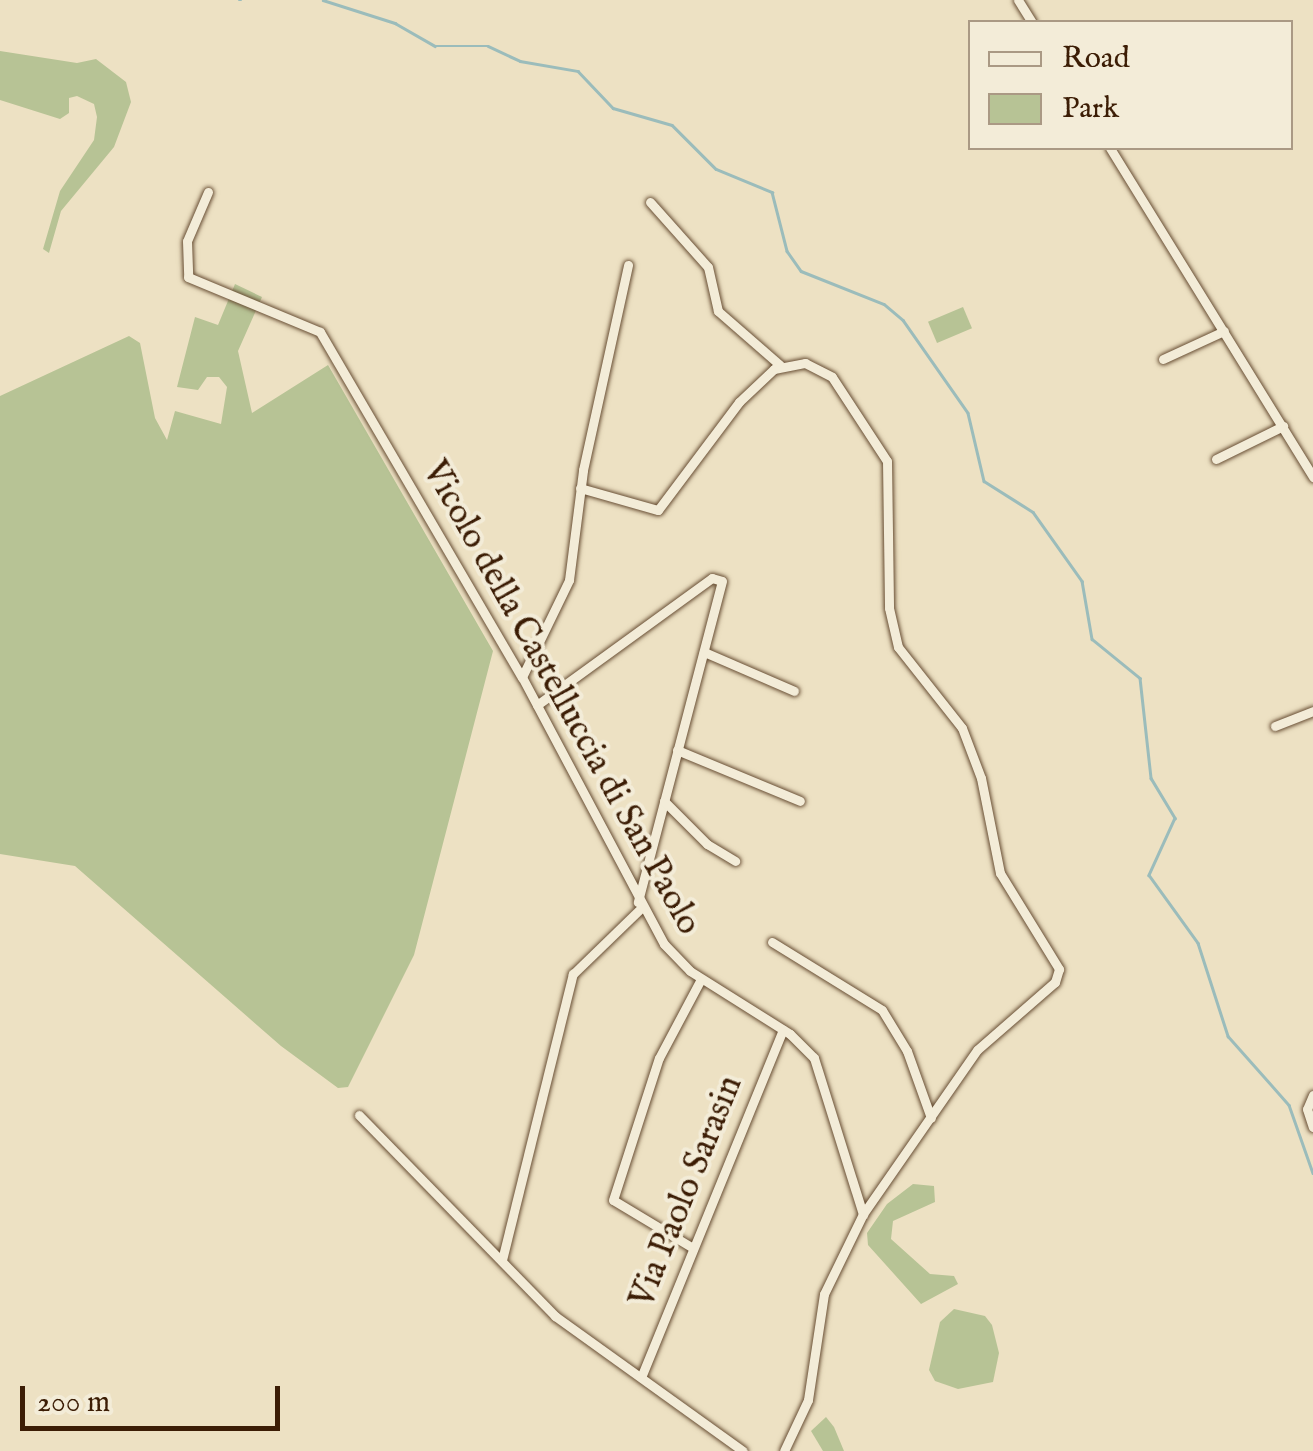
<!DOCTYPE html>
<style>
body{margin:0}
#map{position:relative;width:1313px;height:1451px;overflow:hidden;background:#ede1c3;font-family:"IM FELL English",serif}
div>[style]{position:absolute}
.green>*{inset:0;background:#b7c395;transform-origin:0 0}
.stream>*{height:2.5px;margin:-1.25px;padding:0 1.25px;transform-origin:1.25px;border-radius:1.25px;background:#9bbcbb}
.roads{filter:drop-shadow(0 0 2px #684e34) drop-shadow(0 0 2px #684e34)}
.street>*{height:9px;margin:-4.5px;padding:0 4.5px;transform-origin:4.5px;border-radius:4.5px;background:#f3ecd8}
span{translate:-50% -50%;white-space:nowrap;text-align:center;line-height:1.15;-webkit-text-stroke:8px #f3ecd8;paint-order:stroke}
.street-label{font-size:35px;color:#3c1d05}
.legend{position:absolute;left:968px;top:20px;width:325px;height:130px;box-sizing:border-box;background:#f3ecd8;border:2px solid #aa9984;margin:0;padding:12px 18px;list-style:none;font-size:30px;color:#3c1d05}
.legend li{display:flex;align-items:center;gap:20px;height:50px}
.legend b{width:50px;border:2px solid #aa9984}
.scale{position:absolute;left:20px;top:1386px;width:260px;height:45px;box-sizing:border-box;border:5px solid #3c1d05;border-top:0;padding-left:12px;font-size:30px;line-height:35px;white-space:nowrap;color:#3c1d05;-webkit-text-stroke:8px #f3ecd8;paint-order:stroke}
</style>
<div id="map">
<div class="green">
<i style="clip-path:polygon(0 51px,77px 63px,96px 59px,126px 82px,131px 102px,114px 147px,61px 211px,49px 253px,43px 249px,60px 191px,94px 140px,97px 117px,94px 104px,77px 96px,69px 98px,69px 113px,60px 119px,0 100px)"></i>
<i style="clip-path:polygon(235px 284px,262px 297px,238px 351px,252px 413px,328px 365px,493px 651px,414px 955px,348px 1087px,338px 1088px,281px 1046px,75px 866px,0 854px,0 396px,129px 336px,140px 343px,155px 418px,167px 440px,175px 411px,221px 424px,227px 387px,219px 377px,207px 377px,198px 390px,177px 387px,195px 317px,218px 325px)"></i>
<i style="left:963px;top:307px;width:23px;height:38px;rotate:67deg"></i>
<i style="clip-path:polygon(913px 1184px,934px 1186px,935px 1202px,893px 1221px,891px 1239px,930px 1274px,954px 1276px,958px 1284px,921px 1304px,868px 1245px,867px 1233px,887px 1204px)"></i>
<i style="clip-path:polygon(954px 1309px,985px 1316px,992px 1325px,999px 1353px,993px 1382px,958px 1389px,935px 1381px,929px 1370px,940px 1322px)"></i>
<i style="clip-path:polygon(826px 1417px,834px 1427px,844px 1451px,823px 1451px,811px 1431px)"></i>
</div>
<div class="stream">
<i style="left:239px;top:0;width:2px"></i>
<i style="left:323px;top:0;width:76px;rotate:17.7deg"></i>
<i style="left:395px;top:23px;width:46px;rotate:29.9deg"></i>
<i style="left:435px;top:46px;width:53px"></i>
<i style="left:488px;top:46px;width:35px;rotate:25deg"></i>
<i style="left:520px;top:61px;width:59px;rotate:9.8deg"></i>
<i style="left:578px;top:71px;width:51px;rotate:46.6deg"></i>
<i style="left:613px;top:108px;width:61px;rotate:16.1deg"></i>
<i style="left:672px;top:125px;width:62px;rotate:45deg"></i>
<i style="left:716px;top:169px;width:61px;rotate:22.3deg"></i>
<i style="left:772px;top:192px;width:61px;rotate:75.7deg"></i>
<i style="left:787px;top:251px;width:24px;rotate:55deg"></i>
<i style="left:801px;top:271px;width:89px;rotate:21.7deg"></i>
<i style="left:884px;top:304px;width:25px;rotate:40deg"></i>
<i style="left:903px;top:320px;width:113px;rotate:55deg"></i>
<i style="left:968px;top:413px;width:70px;rotate:76.8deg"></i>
<i style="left:984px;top:481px;width:58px;rotate:32.3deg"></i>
<i style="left:1033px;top:512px;width:85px;rotate:54.6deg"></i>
<i style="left:1082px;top:581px;width:59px;rotate:80.2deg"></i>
<i style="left:1092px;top:639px;width:62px;rotate:39.1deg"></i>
<i style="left:1140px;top:678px;width:101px;rotate:83.7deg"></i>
<i style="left:1151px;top:778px;width:47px;rotate:59deg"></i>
<i style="left:1175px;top:818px;width:63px;rotate:114.5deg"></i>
<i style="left:1149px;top:875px;width:84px;rotate:54.2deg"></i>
<i style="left:1198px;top:943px;width:98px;rotate:72.1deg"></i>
<i style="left:1228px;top:1036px;width:92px;rotate:48.5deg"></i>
<i style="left:1289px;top:1105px;width:72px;rotate:70.6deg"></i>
</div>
<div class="roads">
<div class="street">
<i style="left:1018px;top:0;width:26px;rotate:58deg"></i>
<i style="left:1110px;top:148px;width:387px;rotate:58.3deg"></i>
<i style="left:208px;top:192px;width:53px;rotate:113.2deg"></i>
<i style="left:187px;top:241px;width:36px;rotate:88deg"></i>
<i style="left:188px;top:277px;width:143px;rotate:22.6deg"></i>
<i style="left:320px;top:332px;width:400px;rotate:59.7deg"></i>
<i style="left:522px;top:677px;width:302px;rotate:62deg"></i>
<i style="left:664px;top:944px;width:37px;rotate:46deg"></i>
<i style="left:690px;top:971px;width:118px;rotate:32.2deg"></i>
<i style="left:790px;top:1034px;width:34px;rotate:45deg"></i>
<i style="left:814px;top:1058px;width:164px;rotate:72.6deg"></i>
<i style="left:650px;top:202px;width:87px;rotate:48.3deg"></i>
<i style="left:708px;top:267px;width:45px;rotate:77.2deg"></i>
<i style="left:718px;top:311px;width:82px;rotate:41.1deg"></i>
<i style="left:1163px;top:359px;width:67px;rotate:-24.7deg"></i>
<i style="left:1216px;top:459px;width:75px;rotate:-26.2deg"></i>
<i style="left:580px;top:488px;width:81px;rotate:15.8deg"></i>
<i style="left:658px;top:510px;width:135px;rotate:-53.1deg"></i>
<i style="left:739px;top:402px;width:48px;rotate:-43.3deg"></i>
<i style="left:774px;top:369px;width:32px;rotate:-11deg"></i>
<i style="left:805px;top:363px;width:30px;rotate:27deg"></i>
<i style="left:832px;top:377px;width:100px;rotate:56.8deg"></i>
<i style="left:887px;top:461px;width:147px;rotate:89.2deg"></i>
<i style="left:889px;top:608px;width:40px;rotate:77deg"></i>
<i style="left:898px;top:647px;width:103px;rotate:51.7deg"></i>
<i style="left:962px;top:728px;width:53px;rotate:69.2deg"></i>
<i style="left:981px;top:778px;width:97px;rotate:78.7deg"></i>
<i style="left:1000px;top:873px;width:113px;rotate:58.4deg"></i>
<i style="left:1059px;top:969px;width:14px;rotate:107deg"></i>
<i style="left:1055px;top:982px;width:103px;rotate:138.9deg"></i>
<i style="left:977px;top:1050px;width:200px;rotate:124.8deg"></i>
<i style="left:863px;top:1214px;width:89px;rotate:116deg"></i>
<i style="left:824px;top:1294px;width:107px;rotate:98.6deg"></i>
<i style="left:808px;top:1400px;width:56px;rotate:115.2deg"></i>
<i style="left:704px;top:652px;width:98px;rotate:23.4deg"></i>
<i style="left:522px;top:677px;width:108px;rotate:-64.1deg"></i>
<i style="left:569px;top:580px;width:111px;rotate:-82.7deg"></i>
<i style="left:583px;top:470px;width:210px;rotate:-77.6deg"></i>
<i style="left:537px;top:705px;width:216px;rotate:-36deg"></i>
<i style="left:712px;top:578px;width:10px;rotate:17deg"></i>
<i style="left:722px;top:581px;width:332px;rotate:104.7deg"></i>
<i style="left:1275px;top:726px;width:41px;rotate:-21.5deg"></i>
<i style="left:677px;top:750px;width:133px;rotate:22.5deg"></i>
<i style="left:664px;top:801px;width:61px;rotate:45deg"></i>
<i style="left:707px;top:844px;width:33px;rotate:31deg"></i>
<i style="left:772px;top:942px;width:129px;rotate:31.7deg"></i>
<i style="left:882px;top:1010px;width:48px;rotate:58.6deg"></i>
<i style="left:907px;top:1051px;width:71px;rotate:70.3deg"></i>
<i style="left:1313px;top:1095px;width:15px;rotate:113deg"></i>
<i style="left:1307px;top:1109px;width:19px;rotate:72deg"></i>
<i style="left:359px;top:1115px;width:281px;rotate:45.7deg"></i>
<i style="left:555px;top:1316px;width:231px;rotate:35.7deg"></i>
<i style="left:693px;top:1248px;width:93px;rotate:-149deg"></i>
<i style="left:613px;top:1200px;width:149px;rotate:-72.1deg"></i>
<i style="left:659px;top:1058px;width:89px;rotate:-62deg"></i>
<i style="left:502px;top:1260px;width:295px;rotate:-76.1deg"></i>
<i style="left:573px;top:974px;width:95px;rotate:-44.1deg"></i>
<i style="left:642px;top:1375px;width:373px;rotate:-67.8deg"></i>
</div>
</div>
<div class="street-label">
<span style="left:561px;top:698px;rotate:61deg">Vicolo della Castelluccia di San Paolo</span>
<span style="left:687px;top:1192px;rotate:-68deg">Via Paolo Sarasin</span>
</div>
<ul class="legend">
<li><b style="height:12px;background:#f3ecd8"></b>Road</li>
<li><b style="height:28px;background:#b7c395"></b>Park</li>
</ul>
<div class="scale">200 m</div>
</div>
